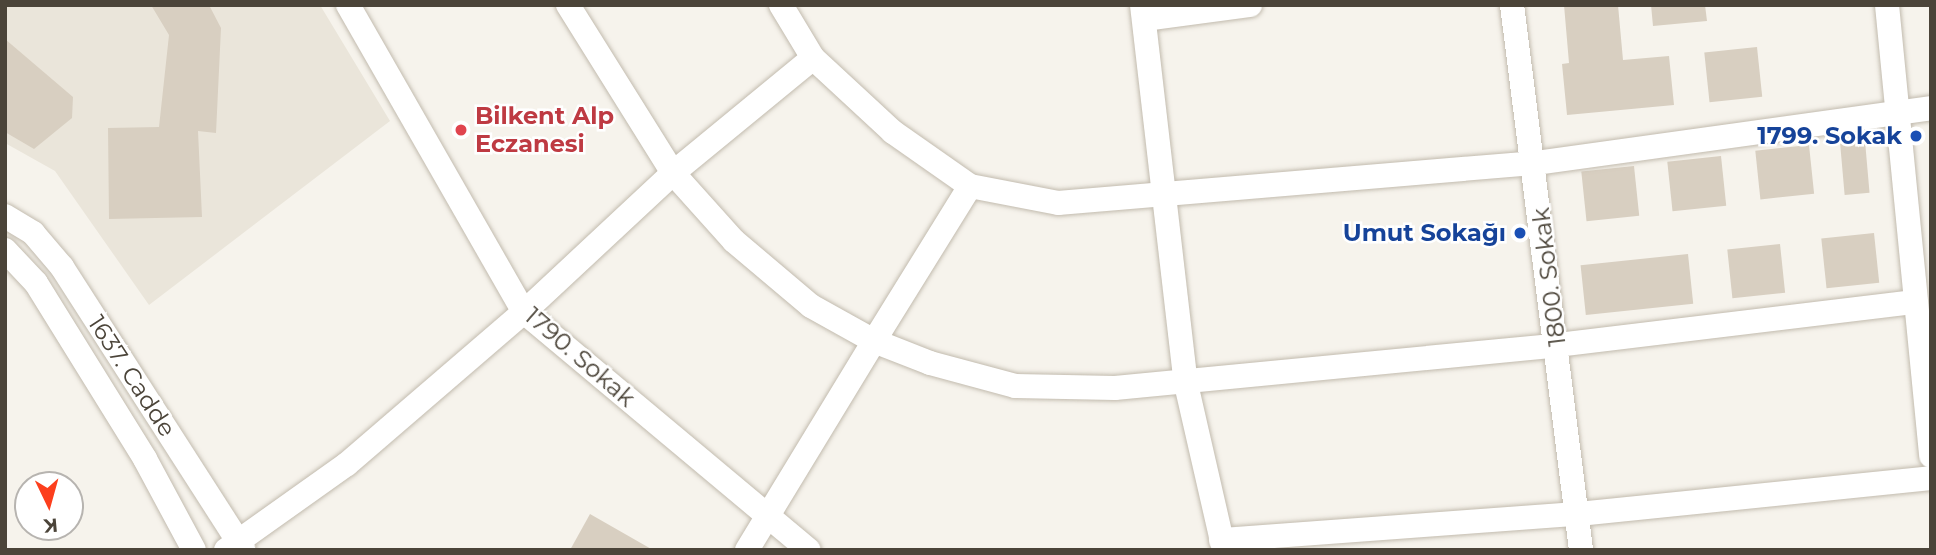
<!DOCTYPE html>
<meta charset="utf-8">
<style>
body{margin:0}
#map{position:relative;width:1936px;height:555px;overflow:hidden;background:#f6f3ec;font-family:Montserrat,sans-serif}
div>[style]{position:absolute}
.residential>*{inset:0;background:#eae5da}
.building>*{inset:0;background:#d8cfc1;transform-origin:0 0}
.roads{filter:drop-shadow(0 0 2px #c2bbae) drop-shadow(0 0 2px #c2bbae)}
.minor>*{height:24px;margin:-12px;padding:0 12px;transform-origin:12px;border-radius:12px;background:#fff}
.dots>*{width:19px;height:19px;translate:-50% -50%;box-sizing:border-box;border:4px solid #fff;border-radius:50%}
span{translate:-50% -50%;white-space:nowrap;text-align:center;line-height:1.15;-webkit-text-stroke:5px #fff;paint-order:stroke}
.health-label{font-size:24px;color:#be3a42;font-weight:700}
.left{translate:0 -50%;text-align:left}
.transit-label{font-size:24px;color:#164399;font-weight:700}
.right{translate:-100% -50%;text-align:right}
.street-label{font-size:24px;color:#4b4439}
.frame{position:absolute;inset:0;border:7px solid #4b4439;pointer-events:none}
.north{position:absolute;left:14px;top:471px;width:70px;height:70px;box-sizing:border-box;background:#fff;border:2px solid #b7b4b0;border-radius:50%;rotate:175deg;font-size:19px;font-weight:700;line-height:28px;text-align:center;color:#4b4439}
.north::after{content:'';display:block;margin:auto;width:24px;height:32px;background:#fc3f1d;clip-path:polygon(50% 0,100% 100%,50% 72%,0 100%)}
</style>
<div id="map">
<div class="residential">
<i style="clip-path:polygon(5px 5px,320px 5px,390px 121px,149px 305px,55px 171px,5px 143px)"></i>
</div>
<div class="building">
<i style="clip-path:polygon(151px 5px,209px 5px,221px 28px,216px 133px,198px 131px,202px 217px,109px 219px,108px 128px,159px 127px,169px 35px)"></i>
<i style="clip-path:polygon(1564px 5px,1618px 5px,1623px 60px,1669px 56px,1674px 105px,1567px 115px,1562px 64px,1569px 63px)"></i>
<i style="clip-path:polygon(1651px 5px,1705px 5px,1707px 21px,1653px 26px)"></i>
<i style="clip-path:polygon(5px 39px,73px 97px,72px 118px,34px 149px,5px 132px)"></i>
<i style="left:1757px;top:47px;width:50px;height:53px;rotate:84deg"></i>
<i style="left:1865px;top:141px;width:52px;height:25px;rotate:85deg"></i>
<i style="left:1809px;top:145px;width:49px;height:54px;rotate:84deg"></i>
<i style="left:1721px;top:156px;width:50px;height:54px;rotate:84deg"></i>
<i style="left:1634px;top:166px;width:50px;height:53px;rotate:84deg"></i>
<i style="left:1874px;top:233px;width:50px;height:53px;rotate:84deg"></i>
<i style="left:1780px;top:244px;width:49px;height:53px;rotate:84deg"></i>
<i style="left:1688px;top:254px;width:50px;height:108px;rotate:84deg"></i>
<i style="clip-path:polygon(590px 514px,653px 550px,570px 550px)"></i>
</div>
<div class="roads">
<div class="minor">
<i style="left:348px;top:5px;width:354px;rotate:60.2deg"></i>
<i style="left:524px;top:312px;width:371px;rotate:39.9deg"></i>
<i style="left:568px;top:5px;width:198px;rotate:58deg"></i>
<i style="left:673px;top:173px;width:181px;rotate:-39.4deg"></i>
<i style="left:781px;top:5px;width:62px;rotate:58.9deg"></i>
<i style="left:813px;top:58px;width:109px;rotate:42.8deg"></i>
<i style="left:893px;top:132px;width:94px;rotate:35deg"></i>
<i style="left:1142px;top:5px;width:382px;rotate:83.4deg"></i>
<i style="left:1186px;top:384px;width:170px;rotate:77.1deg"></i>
<i style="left:1512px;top:5px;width:549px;rotate:82.78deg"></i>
<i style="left:1887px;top:5px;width:453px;rotate:84.4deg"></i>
<i style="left:1145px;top:19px;width:106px;rotate:-7.6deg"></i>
<i style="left:5px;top:216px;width:33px;rotate:31deg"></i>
<i style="left:33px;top:233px;width:45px;rotate:49.5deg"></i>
<i style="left:62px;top:267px;width:336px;rotate:57.3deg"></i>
<i style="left:5px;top:250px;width:45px;rotate:46.8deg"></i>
<i style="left:36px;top:283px;width:207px;rotate:58.2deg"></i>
<i style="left:145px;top:459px;width:103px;rotate:61.7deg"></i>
<i style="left:1221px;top:540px;width:358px;rotate:-4.2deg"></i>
<i style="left:1578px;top:514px;width:355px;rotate:-5.8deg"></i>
<i style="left:226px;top:550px;width:148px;rotate:-35.4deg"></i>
<i style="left:347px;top:464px;width:233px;rotate:-40.7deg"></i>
<i style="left:524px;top:312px;width:204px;rotate:-43deg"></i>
<i style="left:673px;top:173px;width:91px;rotate:48.1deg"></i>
<i style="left:734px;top:241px;width:101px;rotate:40.2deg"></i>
<i style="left:811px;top:306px;width:72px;rotate:29.1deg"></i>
<i style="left:874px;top:341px;width:182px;rotate:-58.2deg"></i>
<i style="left:970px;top:186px;width:90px;rotate:10.9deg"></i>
<i style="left:1058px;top:203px;width:480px;rotate:-4.8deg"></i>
<i style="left:1536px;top:163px;width:399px;rotate:-7.9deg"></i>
<i style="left:747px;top:550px;width:245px;rotate:-58.7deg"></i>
<i style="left:874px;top:341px;width:60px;rotate:21.4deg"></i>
<i style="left:930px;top:363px;width:88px;rotate:15.1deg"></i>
<i style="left:1015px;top:386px;width:100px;rotate:1.1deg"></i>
<i style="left:1115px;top:388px;width:445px;rotate:-5.5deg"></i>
<i style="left:1558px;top:345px;width:360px;rotate:-6.9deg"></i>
</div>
</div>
<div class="dots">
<i style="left:461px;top:130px;background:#e0444e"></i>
<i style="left:1916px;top:136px;background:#1a4fb4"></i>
<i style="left:1520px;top:233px;background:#1a4fb4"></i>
</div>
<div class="health-label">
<span class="left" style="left:475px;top:130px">Bilkent Alp<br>Eczanesi</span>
</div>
<div class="transit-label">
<span class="right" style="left:1902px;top:136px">1799. Sokak</span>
<span class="right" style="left:1506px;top:233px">Umut Sokağı</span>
</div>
<div class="street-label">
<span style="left:1549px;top:277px;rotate:-97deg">1800. Sokak</span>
<span style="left:580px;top:357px;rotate:41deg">1790. Sokak</span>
<span style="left:132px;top:376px;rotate:57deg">1637. Cadde</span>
</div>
<div class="frame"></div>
<div class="north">K</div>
</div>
